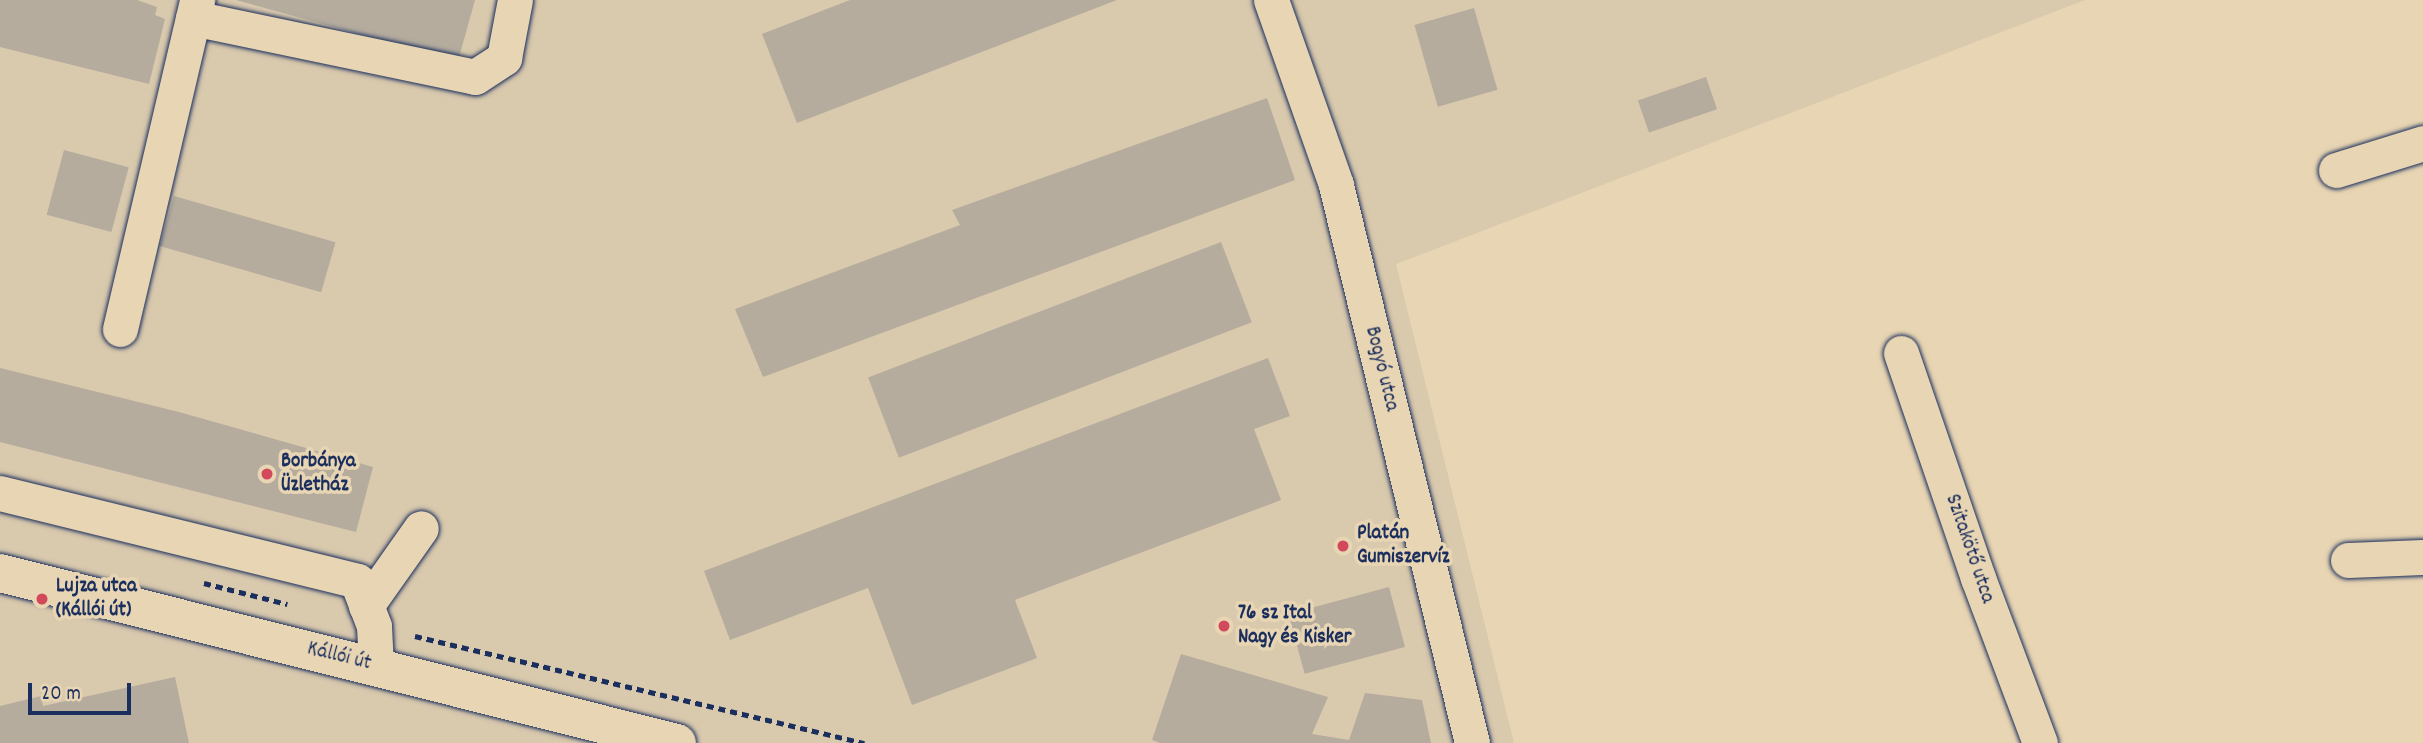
<!DOCTYPE html>
<meta charset="utf-8">
<style>
body{margin:0}
#map{position:relative;width:2423px;height:743px;overflow:hidden;background:#e8d5b3;font-family:Dekko,sans-serif}
div>[style]{position:absolute}
.built>*{inset:0;background:#d9c9ad}
.building>*{inset:0;background:#b5ac9e;transform-origin:0 0}
.path>*{height:4.5px;margin-top:-2.25px;transform-origin:0;background:repeating-linear-gradient(90deg,#1b2f5e 0 7px,transparent 0 12px)}
.roads{filter:drop-shadow(0 0 2px #1b2f5e) drop-shadow(0 0 2px #1b2f5e)}
.minor>*{height:35px;margin:-17.5px;padding:0 17.5px;transform-origin:17.5px;border-radius:17.5px;background:#e8d5b3}
.major>*{height:38px;margin:-19px;padding:0 19px;transform-origin:19px;border-radius:19px;background:#e8d5b3}
.dots>*{width:19px;height:19px;translate:-50% -50%;box-sizing:border-box;border:4px solid #e8d5b3;border-radius:50%}
span{translate:-50% -50%;white-space:nowrap;text-align:center;line-height:1.15;-webkit-text-stroke:7px #e8d5b3;paint-order:stroke}
.street-label{font-size:21px;color:#1b2f5e}
.poi-label{font-size:21px;color:#1b2f5e;font-weight:700}
.left{translate:0 -50%;text-align:left}
.scale{position:absolute;left:28px;top:683px;width:103px;height:32px;box-sizing:border-box;border:4px solid #1b2f5e;border-top:0;padding-left:9px;font-size:21px;line-height:24px;white-space:nowrap;color:#1b2f5e;-webkit-text-stroke:5px #e8d5b3;paint-order:stroke}
</style>
<div id="map">
<div class="built">
<i style="clip-path:polygon(0 0,2085px 0,1396px 264px,1514px 743px,0 743px)"></i>
</div>
<div class="building">
<i style="clip-path:polygon(0 0,137px 0,157px 7px,155px 15px,165px 19px,149px 84px,0 47px)"></i>
<i style="clip-path:polygon(236px 0,475px 0,458px 61px)"></i>
<i style="clip-path:polygon(850px 0,1117px 0,797px 123px,762px 34px)"></i>
<i style="left:1474px;top:8px;width:85px;height:62px;rotate:74deg"></i>
<i style="left:1706px;top:77px;width:34px;height:72px;rotate:71deg"></i>
<i style="clip-path:polygon(1267px 98px,1295px 180px,763px 377px,735px 309px,960px 225px,952px 210px)"></i>
<i style="left:64px;top:150px;width:67px;height:67px;rotate:15deg"></i>
<i style="left:174px;top:196px;width:168px;height:52px;rotate:16deg"></i>
<i style="left:1221px;top:242px;width:86px;height:378px;rotate:69deg"></i>
<i style="clip-path:polygon(1268px 358px,1290px 416px,1254px 429px,1281px 500px,1015px 600px,1037px 658px,912px 705px,868px 588px,730px 640px,704px 571px)"></i>
<i style="clip-path:polygon(0 368px,179px 412px,373px 467px,356px 532px,0 442px)"></i>
<i style="left:1389px;top:587px;width:62px;height:104px;rotate:75deg"></i>
<i style="clip-path:polygon(1181px 654px,1328px 697px,1312px 734px,1349px 740px,1365px 693px,1422px 700px,1431px 743px,1160px 743px,1152px 740px)"></i>
<i style="clip-path:polygon(175px 677px,189px 743px,0 743px,0 706px,41px 696px,43px 706px)"></i>
</div>
<div class="path">
<i style="left:204px;top:583px;width:86px;rotate:14.2deg"></i>
<i style="left:415px;top:636px;width:462px;rotate:13.4deg"></i>
</div>
<div class="roads">
<div class="minor">
<i style="left:1271px;top:0;width:196px;rotate:70.6deg"></i>
<i style="left:1336px;top:185px;width:574px;rotate:76.3deg"></i>
<i style="left:193px;top:18px;width:288px;rotate:11.8deg"></i>
<i style="left:475px;top:77px;width:35px;rotate:-33deg"></i>
<i style="left:504px;top:58px;width:59px;rotate:-79.3deg"></i>
<i style="left:2336px;top:170px;width:91px;rotate:-17.2deg"></i>
<i style="left:120px;top:329px;width:338px;rotate:-76.8deg"></i>
<i style="left:1901px;top:353px;width:238px;rotate:71.1deg"></i>
<i style="left:1978px;top:578px;width:176px;rotate:69.4deg"></i>
<i style="left:0;top:493px;width:368px;rotate:13.8deg"></i>
<i style="left:357px;top:581px;width:48px;rotate:69.3deg"></i>
<i style="left:374px;top:626px;width:41px;rotate:87.2deg"></i>
<i style="left:2348px;top:560px;width:75px;rotate:-2.3deg"></i>
<i style="left:366px;top:606px;width:95px;rotate:-54.8deg"></i>
</div>
<div class="major">
<i style="left:0;top:573px;width:698px;rotate:14.1deg"></i>
</div>
</div>
<div class="dots">
<i style="left:267px;top:474px;background:#d1495b"></i>
<i style="left:1343px;top:546px;background:#d1495b"></i>
<i style="left:42px;top:599px;background:#d1495b"></i>
<i style="left:1224px;top:626px;background:#d1495b"></i>
</div>
<div class="street-label">
<span style="left:1381px;top:369px;rotate:76deg">Bogyó utca</span>
<span style="left:1969px;top:549px;rotate:71deg">Szitakötő utca</span>
<span style="left:339px;top:657px;rotate:14deg">Kállói út</span>
</div>
<div class="poi-label">
<span class="left" style="left:281px;top:474px">Borbánya<br>Üzletház</span>
<span class="left" style="left:1357px;top:546px">Platán<br>Gumiszervíz</span>
<span class="left" style="left:56px;top:599px">Lujza utca<br>(Kállói út)</span>
<span class="left" style="left:1238px;top:626px">76 sz Ital<br>Nagy és Kisker</span>
</div>
<div class="scale">20 m</div>
</div>
